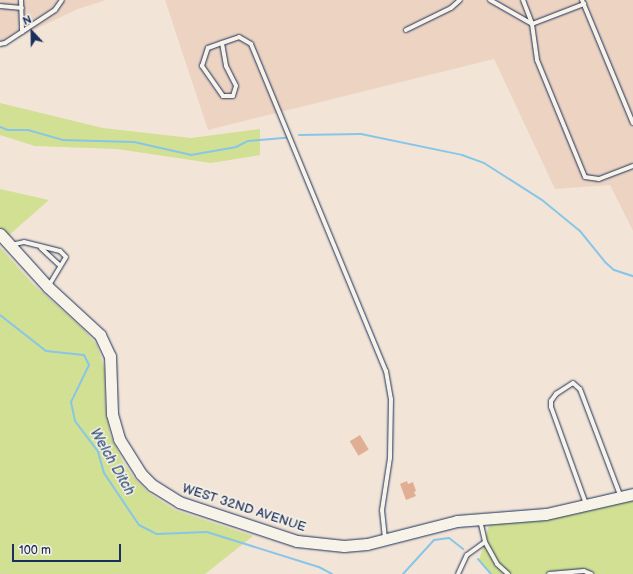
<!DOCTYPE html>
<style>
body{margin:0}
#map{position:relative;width:633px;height:574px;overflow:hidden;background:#f2e5d7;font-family:"Balsamiq Sans",sans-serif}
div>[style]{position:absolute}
.built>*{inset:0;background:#edd4c2}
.green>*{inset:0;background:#d1e093}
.stream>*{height:2px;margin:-1px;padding:0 1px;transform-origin:1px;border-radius:1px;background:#87c6e8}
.building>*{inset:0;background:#e0ae92;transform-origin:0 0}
.roads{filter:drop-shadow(0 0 1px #1b2f5e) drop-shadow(0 0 1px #1b2f5e)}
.lane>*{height:4px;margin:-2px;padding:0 2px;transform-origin:2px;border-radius:2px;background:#f7f3e8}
.secondary>*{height:11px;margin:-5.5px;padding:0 5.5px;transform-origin:5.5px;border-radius:5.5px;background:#f7f3e8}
span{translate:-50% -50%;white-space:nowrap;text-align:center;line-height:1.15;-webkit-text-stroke:3px #f7f3e8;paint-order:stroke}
.street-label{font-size:13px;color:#1b2f5e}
.water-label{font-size:14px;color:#365580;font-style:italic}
.north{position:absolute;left:12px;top:12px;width:40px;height:40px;-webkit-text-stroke:3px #f7f3e8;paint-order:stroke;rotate:338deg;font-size:11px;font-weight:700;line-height:16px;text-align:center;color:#1b2f5e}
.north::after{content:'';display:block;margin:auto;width:14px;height:18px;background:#1b2f5e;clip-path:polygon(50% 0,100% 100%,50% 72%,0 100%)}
.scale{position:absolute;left:12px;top:544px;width:109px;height:18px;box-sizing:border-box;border:2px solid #1b2f5e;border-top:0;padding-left:5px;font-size:12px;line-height:14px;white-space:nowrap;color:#1b2f5e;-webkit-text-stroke:3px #f7f3e8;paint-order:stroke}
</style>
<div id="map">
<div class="built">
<i style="clip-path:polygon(0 0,106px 0,78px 9px,0 46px)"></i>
<i style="clip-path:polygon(165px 0,633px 0,633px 231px,610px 185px,555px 189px,494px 59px,208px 130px)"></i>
</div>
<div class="green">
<i style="clip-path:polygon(0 103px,103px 128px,191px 138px,260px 129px,260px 155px,211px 163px,117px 149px,35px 146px,0 135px)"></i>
<i style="clip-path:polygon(0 189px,49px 200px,0 243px)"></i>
<i style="clip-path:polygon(0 247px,33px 284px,84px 330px,97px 345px,105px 370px,105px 404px,110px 434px,123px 462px,135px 479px,149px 493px,175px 510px,253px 536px,205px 574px,0 574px)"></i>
<i style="clip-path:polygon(633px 495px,633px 574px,490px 574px,479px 561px,491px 518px)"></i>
</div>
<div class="stream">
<i style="left:0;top:127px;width:9px;rotate:21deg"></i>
<i style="left:8px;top:130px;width:20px"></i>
<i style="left:28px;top:130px;width:35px;rotate:16deg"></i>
<i style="left:62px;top:140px;width:72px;rotate:1.6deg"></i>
<i style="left:134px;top:142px;width:58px;rotate:12.8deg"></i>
<i style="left:191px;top:155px;width:46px;rotate:-10.1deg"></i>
<i style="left:236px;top:147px;width:13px;rotate:-27deg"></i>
<i style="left:248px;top:141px;width:38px;rotate:-5deg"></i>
<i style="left:299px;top:135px;width:62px;rotate:-0.9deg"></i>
<i style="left:361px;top:134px;width:103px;rotate:11.7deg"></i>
<i style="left:462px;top:155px;width:23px;rotate:20deg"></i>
<i style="left:484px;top:163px;width:69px;rotate:32.5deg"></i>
<i style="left:542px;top:200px;width:49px;rotate:39.2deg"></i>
<i style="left:580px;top:231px;width:40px;rotate:51deg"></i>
<i style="left:605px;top:262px;width:12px;rotate:42deg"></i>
<i style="left:614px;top:270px;width:20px;rotate:18deg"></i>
<i style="left:0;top:315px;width:58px;rotate:38deg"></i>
<i style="left:46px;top:351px;width:38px;rotate:6deg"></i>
<i style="left:84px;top:355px;width:11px;rotate:63deg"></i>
<i style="left:89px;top:365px;width:41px;rotate:115.9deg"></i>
<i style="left:71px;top:402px;width:19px;rotate:78deg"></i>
<i style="left:75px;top:421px;width:39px;rotate:53deg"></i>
<i style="left:98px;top:452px;width:22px;rotate:74deg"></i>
<i style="left:104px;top:473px;width:63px;rotate:56.1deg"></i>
<i style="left:139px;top:525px;width:20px;rotate:27deg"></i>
<i style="left:157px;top:534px;width:50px;rotate:-2.3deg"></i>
<i style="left:207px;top:532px;width:117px;rotate:17.4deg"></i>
<i style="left:319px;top:567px;width:15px;rotate:28deg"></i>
<i style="left:478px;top:559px;width:20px;rotate:49deg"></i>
<i style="left:403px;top:574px;width:46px;rotate:-47.6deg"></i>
<i style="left:434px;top:540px;width:15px;rotate:-8deg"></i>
<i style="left:449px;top:538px;width:18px;rotate:38deg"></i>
</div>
<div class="building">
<i style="left:360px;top:435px;width:17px;height:12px;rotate:59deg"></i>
<i style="clip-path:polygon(407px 481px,408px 484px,413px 482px,416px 491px,414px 492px,416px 496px,406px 500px,400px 484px)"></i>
</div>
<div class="roads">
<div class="lane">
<i style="left:21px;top:0;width:32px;rotate:88deg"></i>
<i style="left:490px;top:0;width:48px;rotate:29.7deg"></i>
<i style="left:532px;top:24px;width:36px;rotate:82deg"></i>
<i style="left:537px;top:60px;width:126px;rotate:67.7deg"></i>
<i style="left:585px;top:177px;width:14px;rotate:8deg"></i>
<i style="left:599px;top:179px;width:36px;rotate:-21deg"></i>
<i style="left:523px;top:0;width:26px;rotate:69deg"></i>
<i style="left:532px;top:24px;width:56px;rotate:-21deg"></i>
<i style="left:582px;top:0;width:133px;rotate:67.5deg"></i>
<i style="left:0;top:6px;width:22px;rotate:5deg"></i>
<i style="left:406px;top:30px;width:50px;rotate:-26.1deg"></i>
<i style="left:451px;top:8px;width:12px;rotate:-42deg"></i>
<i style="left:222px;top:43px;width:23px;rotate:80deg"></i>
<i style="left:226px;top:66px;width:22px;rotate:63deg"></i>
<i style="left:236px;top:86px;width:10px;rotate:107deg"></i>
<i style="left:233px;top:96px;width:10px;rotate:180deg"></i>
<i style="left:223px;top:96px;width:37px;rotate:-125deg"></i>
<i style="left:202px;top:66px;width:19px;rotate:-72deg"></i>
<i style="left:208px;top:48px;width:15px;rotate:-20deg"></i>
<i style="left:222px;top:43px;width:18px;rotate:-19deg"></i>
<i style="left:239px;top:37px;width:14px;rotate:30deg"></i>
<i style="left:251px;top:44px;width:354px;rotate:67.6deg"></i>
<i style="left:386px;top:371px;width:28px;rotate:80deg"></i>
<i style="left:391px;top:399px;width:59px;rotate:91deg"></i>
<i style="left:390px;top:458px;width:53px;rotate:98.7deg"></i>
<i style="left:382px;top:510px;width:29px;rotate:84deg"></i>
<i style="left:0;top:44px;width:5px;rotate:-11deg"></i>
<i style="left:5px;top:43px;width:60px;rotate:-33.4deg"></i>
<i style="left:55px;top:10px;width:12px;rotate:-55deg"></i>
<i style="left:11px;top:245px;width:13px;rotate:-13deg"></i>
<i style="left:24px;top:242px;width:37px;rotate:14deg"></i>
<i style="left:60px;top:251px;width:8px;rotate:45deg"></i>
<i style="left:66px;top:257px;width:33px;rotate:121deg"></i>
<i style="left:41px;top:248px;width:25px;rotate:43deg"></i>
<i style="left:586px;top:504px;width:103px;rotate:-109.8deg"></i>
<i style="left:551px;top:407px;width:6px;rotate:-90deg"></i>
<i style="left:551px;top:401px;width:9px;rotate:-54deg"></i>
<i style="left:556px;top:394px;width:20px;rotate:-33deg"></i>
<i style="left:573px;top:383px;width:9px;rotate:41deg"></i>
<i style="left:580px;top:389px;width:113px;rotate:69.3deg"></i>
<i style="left:480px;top:520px;width:23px;rotate:77deg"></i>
<i style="left:485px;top:542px;width:25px;rotate:61deg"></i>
<i style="left:497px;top:564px;width:15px;rotate:42deg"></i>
<i style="left:458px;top:574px;width:21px;rotate:-65deg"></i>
<i style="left:467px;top:555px;width:22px;rotate:-36deg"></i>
<i style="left:549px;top:574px;width:35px;rotate:-5deg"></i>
<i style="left:584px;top:571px;width:8px;rotate:23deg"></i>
</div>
<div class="secondary">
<i style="left:0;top:234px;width:72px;rotate:47.8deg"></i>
<i style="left:48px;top:287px;width:71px;rotate:42.7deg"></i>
<i style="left:100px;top:335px;width:23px;rotate:65deg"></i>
<i style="left:110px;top:356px;width:58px;rotate:88deg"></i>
<i style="left:112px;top:414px;width:26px;rotate:74deg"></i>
<i style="left:119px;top:439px;width:41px;rotate:57.8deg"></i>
<i style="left:141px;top:474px;width:16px;rotate:45deg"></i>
<i style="left:152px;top:485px;width:32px;rotate:32deg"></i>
<i style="left:179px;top:502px;width:124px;rotate:18.3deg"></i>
<i style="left:297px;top:541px;width:47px;rotate:6.1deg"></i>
<i style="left:344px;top:546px;width:23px;rotate:-5deg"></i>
<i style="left:367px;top:544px;width:93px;rotate:-14.3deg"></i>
<i style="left:457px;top:521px;width:89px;rotate:-4.5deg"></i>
<i style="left:546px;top:514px;width:89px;rotate:-12.9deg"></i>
</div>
</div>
<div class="street-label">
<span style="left:244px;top:508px;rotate:18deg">WEST 32ND AVENUE</span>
</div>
<div class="water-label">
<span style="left:112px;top:462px;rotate:60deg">Welch Ditch</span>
</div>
<div class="north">N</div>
<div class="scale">100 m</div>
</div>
